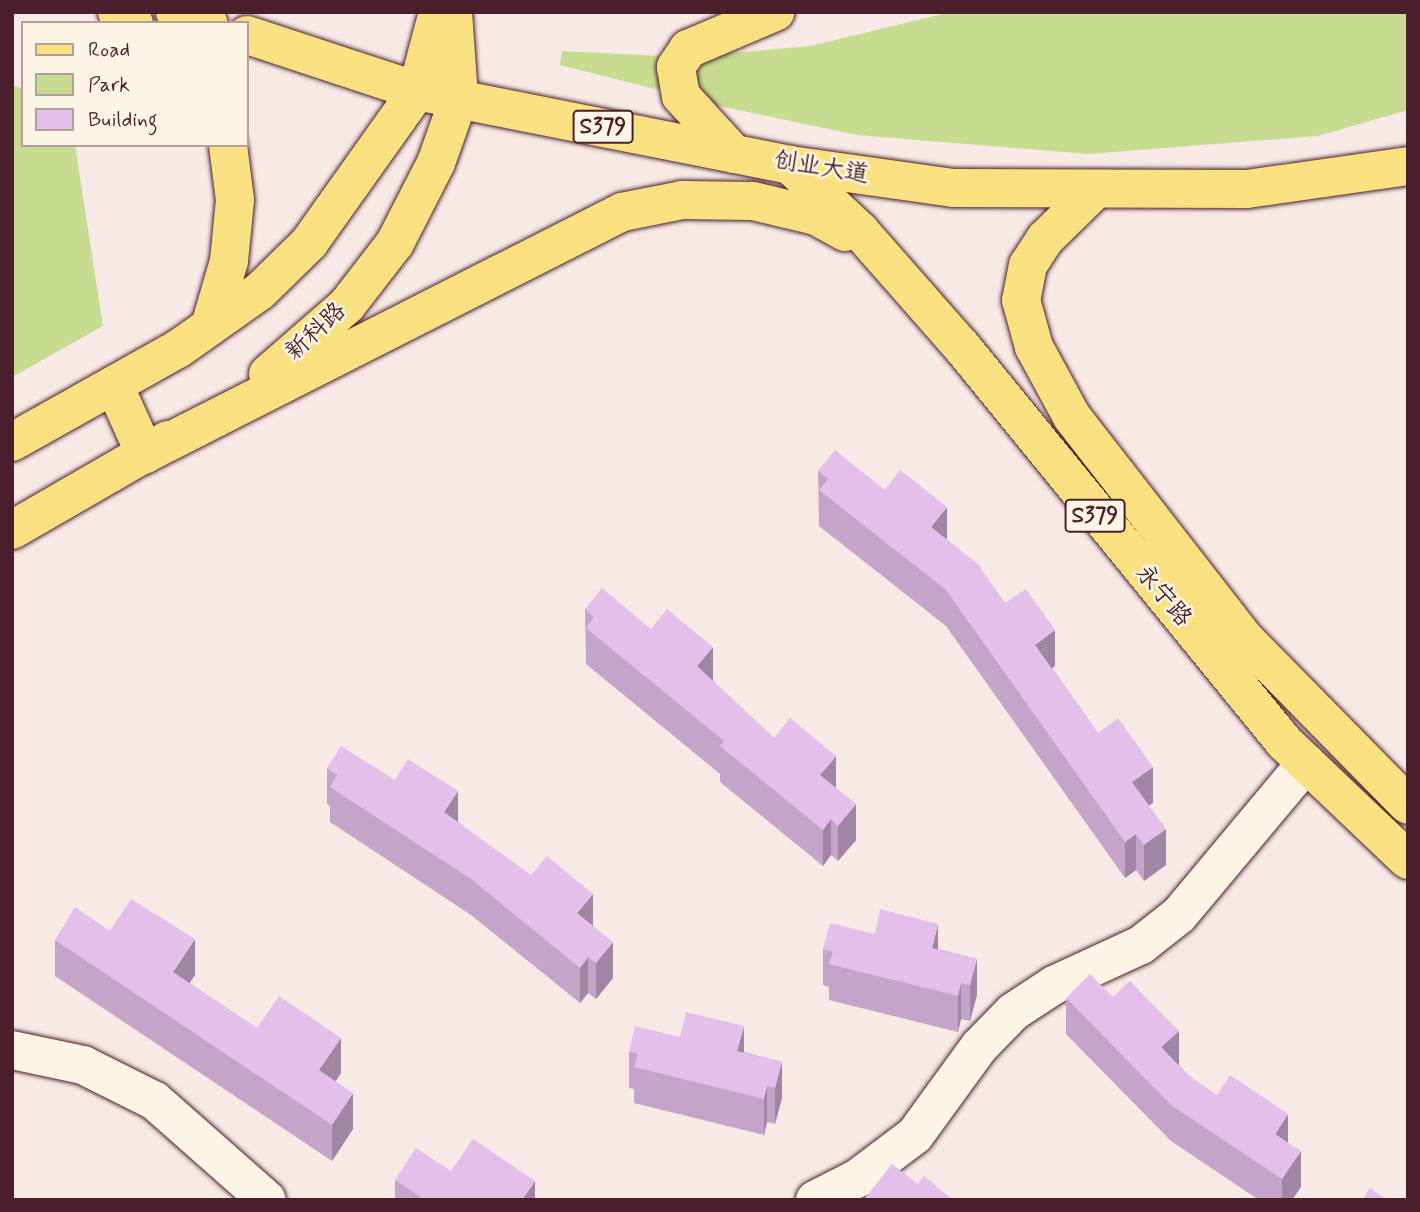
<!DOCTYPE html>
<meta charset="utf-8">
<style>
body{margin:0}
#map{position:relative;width:1420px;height:1212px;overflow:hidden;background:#f7eae6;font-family:Mynerve,"LXGW WenKai TC",sans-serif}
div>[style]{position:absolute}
.green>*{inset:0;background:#c8dc91}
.roads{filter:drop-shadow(0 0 2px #4a1f2b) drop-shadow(0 0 2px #4a1f2b)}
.minor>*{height:38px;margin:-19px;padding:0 19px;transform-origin:19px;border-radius:19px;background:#fcf5e5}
.major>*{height:38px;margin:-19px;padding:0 19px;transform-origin:19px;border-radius:19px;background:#f9e181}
.wall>*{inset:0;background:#c4a4c8}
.shaded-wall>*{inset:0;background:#a086a3}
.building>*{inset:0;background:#e4bfe9}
span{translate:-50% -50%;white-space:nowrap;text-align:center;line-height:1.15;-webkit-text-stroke:5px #fcf5e5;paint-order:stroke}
.shield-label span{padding:2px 5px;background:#fcf5e5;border:2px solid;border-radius:5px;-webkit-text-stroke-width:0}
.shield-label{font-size:23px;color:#4a1f2b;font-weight:700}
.street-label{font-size:24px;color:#4a1f2b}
.frame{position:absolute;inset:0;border:14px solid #4a1f2b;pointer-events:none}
.legend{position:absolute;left:21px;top:21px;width:228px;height:126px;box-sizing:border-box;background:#fcf5e5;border:2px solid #b59f9b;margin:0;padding:9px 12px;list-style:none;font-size:21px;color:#4a1f2b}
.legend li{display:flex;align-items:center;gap:14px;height:35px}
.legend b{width:35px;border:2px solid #b59f9b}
</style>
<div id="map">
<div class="green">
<i style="clip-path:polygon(951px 12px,1408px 12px,1408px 110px,1318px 136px,1088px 154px,857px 135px,705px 103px,698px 94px,695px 75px,709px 55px,810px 46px)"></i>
<i style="clip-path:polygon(562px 51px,660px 56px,659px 90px,560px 65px)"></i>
<i style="clip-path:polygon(12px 85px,23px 89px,23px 145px,75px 145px,103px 326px,12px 377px)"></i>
</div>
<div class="roads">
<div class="minor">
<i style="left:12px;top:1050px;width:73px;rotate:11.9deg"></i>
<i style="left:83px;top:1065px;width:80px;rotate:26.6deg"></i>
<i style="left:155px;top:1101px;width:149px;rotate:41.5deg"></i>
<i style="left:815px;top:1200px;width:48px;rotate:-27.1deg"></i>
<i style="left:858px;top:1178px;width:71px;rotate:-37deg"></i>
<i style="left:915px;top:1135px;width:109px;rotate:-54deg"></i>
<i style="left:979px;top:1047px;width:49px;rotate:-45.8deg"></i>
<i style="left:1013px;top:1012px;width:49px;rotate:-33.4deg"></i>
<i style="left:1054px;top:985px;width:96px;rotate:-24.7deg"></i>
<i style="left:1141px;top:945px;width:48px;rotate:-38.3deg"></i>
<i style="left:1179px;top:915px;width:198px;rotate:-50.1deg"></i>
</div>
<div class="major">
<i style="left:117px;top:12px;width:20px;rotate:33deg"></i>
<i style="left:175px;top:12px;width:35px;rotate:18deg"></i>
<i style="left:247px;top:35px;width:179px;rotate:18.2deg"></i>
<i style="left:417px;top:91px;width:380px;rotate:11.2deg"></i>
<i style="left:790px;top:165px;width:165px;rotate:8deg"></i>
<i style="left:953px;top:188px;width:294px;rotate:0.2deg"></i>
<i style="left:1247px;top:189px;width:163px;rotate:-8.1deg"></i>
<i style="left:734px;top:154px;width:79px;rotate:-132.4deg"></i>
<i style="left:681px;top:96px;width:29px;rotate:-100deg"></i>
<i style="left:676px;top:67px;width:22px;rotate:-56deg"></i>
<i style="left:688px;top:49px;width:95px;rotate:-23deg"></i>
<i style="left:790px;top:165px;width:96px;rotate:43.3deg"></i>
<i style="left:860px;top:231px;width:154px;rotate:48.7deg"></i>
<i style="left:962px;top:347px;width:510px;rotate:50.81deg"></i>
<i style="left:1284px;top:742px;width:171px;rotate:43.6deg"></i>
<i style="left:1095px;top:190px;width:70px;rotate:135.6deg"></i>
<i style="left:1045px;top:239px;width:31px;rotate:123deg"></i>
<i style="left:1028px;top:265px;width:36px;rotate:101deg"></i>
<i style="left:1021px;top:300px;width:49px;rotate:74.5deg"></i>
<i style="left:1034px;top:347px;width:80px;rotate:61.5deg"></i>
<i style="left:1072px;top:417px;width:279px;rotate:52.1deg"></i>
<i style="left:1243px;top:637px;width:235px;rotate:45.5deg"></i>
<i style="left:210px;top:326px;width:68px;rotate:-73.7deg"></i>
<i style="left:229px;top:261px;width:61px;rotate:-84.4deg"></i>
<i style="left:235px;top:200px;width:55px;rotate:-97.3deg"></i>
<i style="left:268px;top:374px;width:105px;rotate:-41.1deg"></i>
<i style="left:347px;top:305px;width:78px;rotate:-52.3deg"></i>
<i style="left:395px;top:243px;width:90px;rotate:-62.9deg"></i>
<i style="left:436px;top:163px;width:69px;rotate:-70.5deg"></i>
<i style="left:459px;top:98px;width:86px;rotate:-94deg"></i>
<i style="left:114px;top:385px;width:76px;rotate:65.8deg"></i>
<i style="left:145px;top:454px;width:535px;rotate:-26.9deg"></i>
<i style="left:622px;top:212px;width:61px;rotate:-11.3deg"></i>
<i style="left:682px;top:200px;width:71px;rotate:0.8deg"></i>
<i style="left:753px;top:201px;width:65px;rotate:13.4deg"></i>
<i style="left:816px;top:216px;width:33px;rotate:29deg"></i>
<i style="left:12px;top:442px;width:190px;rotate:-29.3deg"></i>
<i style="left:178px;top:349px;width:100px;rotate:-35.3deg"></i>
<i style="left:260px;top:291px;width:69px;rotate:-44.4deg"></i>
<i style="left:309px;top:243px;width:186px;rotate:-54.6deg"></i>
<i style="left:417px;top:91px;width:82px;rotate:-75.1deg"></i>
<i style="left:12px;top:530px;width:180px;rotate:-30deg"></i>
</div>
</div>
<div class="wall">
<i style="clip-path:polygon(818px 471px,947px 539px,1005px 603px,1055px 666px,1052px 668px,1098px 733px,1153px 803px,1149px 805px,1166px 865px,1144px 881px,1136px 870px,1125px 878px,946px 626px,819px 526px)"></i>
<i style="clip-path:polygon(585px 609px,713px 681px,774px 738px,836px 788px,856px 840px,838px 861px,831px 855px,823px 866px,720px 782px,720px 774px,586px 664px)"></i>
<i style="clip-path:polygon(327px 768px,458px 822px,593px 926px,613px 978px,596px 999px,588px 993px,580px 1003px,471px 915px,330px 822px,330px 806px,327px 804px)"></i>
<i style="clip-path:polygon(55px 940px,195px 975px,189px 983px,257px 1028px,341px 1073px,336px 1081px,353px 1129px,332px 1161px,55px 976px)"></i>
<i style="clip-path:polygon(823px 949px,938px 949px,977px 959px,977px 995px,970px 1021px,961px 1019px,958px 1032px,829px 1000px,829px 987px,823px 985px)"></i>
<i style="clip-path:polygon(1066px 998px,1179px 1065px,1190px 1077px,1288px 1143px,1301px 1187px,1292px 1200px,1259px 1200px,1171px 1141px,1066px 1034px)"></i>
<i style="clip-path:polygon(629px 1052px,744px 1052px,782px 1062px,782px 1098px,775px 1124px,767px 1122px,764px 1135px,634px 1103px,634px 1089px,629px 1088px)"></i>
<i style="clip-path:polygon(451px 1171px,535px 1200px,395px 1200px,395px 1180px)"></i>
</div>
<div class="shaded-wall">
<i style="clip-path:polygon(947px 507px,947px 543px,931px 527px)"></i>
<i style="clip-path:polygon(1055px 630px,1055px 666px,1035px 680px,1035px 645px)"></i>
<i style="clip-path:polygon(713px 647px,713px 683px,697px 666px)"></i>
<i style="clip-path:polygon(836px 756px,836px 792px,820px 775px)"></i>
<i style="clip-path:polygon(1153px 767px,1153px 803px,1132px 817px,1132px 782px)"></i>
<i style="clip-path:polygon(458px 791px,458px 827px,444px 812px)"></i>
<i style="clip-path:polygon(856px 804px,856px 840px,838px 861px,838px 826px)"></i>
<i style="clip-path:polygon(831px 819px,831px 855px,823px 866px,823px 830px)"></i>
<i style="clip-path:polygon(1166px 829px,1166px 865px,1144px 881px,1144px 845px)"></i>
<i style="clip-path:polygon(1136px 834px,1136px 870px,1125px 878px,1125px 842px)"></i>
<i style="clip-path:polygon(593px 894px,593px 930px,577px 913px)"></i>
<i style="clip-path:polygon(938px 924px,938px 959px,932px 948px)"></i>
<i style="clip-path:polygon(195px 939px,195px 975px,173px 1008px,173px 972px)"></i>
<i style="clip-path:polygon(613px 942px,613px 978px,596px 999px,596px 963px)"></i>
<i style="clip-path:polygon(588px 957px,588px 993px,580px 1003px,580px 968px)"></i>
<i style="clip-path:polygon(977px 959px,977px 995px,970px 1021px,970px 985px)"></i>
<i style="clip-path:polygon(961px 983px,961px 1019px,958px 1032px,958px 996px)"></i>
<i style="clip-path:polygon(744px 1026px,744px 1062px,737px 1051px)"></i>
<i style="clip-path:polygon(1179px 1031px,1179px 1067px,1161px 1047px)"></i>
<i style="clip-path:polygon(341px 1038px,341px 1073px,319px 1106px,319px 1070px)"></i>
<i style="clip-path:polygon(782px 1062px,782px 1098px,775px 1124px,775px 1088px)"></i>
<i style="clip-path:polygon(767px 1086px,767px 1122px,764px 1135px,764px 1099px)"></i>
<i style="clip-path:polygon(353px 1093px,353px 1129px,332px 1161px,332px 1125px)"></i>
<i style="clip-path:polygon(1288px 1114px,1288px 1150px,1275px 1134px)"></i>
<i style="clip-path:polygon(1301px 1151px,1301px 1187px,1292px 1200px,1282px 1200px,1282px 1179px)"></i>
<i style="clip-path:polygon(535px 1181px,535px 1200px,522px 1200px)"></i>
</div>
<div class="building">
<i style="clip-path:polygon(835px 450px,885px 490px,900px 470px,947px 507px,931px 527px,978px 564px,1005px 603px,1026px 589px,1055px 630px,1035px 645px,1098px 733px,1118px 718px,1153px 767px,1132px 782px,1166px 829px,1144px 845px,1136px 834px,1125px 842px,946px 590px,819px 490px,828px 479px,818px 471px)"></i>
<i style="clip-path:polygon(602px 588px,651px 629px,667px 609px,713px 647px,697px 666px,774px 738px,790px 718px,836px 756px,820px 775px,856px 804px,838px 826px,831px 819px,823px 830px,720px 746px,724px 741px,586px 628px,594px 617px,585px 609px)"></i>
<i style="clip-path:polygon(341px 746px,395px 780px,408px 759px,458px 791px,444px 812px,531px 875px,547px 856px,593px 894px,577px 913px,613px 942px,596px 963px,588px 957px,580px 968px,471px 879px,330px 787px,337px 775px,327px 768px)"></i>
<i style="clip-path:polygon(131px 899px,195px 939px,173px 972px,257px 1028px,279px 996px,341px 1038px,319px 1070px,353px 1093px,332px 1125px,55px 940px,75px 907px,110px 931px)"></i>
<i style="clip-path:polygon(880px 909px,938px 924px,932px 948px,977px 959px,970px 985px,961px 983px,958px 996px,829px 964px,833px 952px,823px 949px,830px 923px,875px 934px)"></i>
<i style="clip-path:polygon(1090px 974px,1113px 997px,1130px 981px,1179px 1031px,1161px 1047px,1190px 1077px,1217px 1095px,1230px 1075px,1288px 1114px,1275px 1134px,1301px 1151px,1282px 1179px,1171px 1105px,1066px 998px)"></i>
<i style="clip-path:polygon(686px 1012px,744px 1026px,737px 1051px,782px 1062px,775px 1088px,767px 1086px,764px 1099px,634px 1067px,638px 1054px,629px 1052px,635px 1026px,680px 1037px)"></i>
<i style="clip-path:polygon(473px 1139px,535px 1181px,522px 1200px,425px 1200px,395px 1180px,416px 1148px,451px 1171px)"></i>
<i style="clip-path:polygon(892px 1164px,918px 1184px,924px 1176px,953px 1200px,867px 1200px,865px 1198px)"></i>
<i style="clip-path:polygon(1370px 1188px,1387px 1200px,1362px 1200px)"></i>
</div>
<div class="shield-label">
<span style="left:603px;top:127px">S379</span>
<span style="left:1095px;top:516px">S379</span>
</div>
<div class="street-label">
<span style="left:821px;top:168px;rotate:9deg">创业大道</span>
<span style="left:316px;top:332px;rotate:-43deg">新科路</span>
<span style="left:1163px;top:596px;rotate:50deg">永宁路</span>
</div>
<div class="frame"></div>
<ul class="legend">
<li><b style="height:9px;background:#f9e181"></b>Road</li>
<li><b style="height:19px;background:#c8dc91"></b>Park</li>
<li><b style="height:19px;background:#e4bfe9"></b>Building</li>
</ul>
</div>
